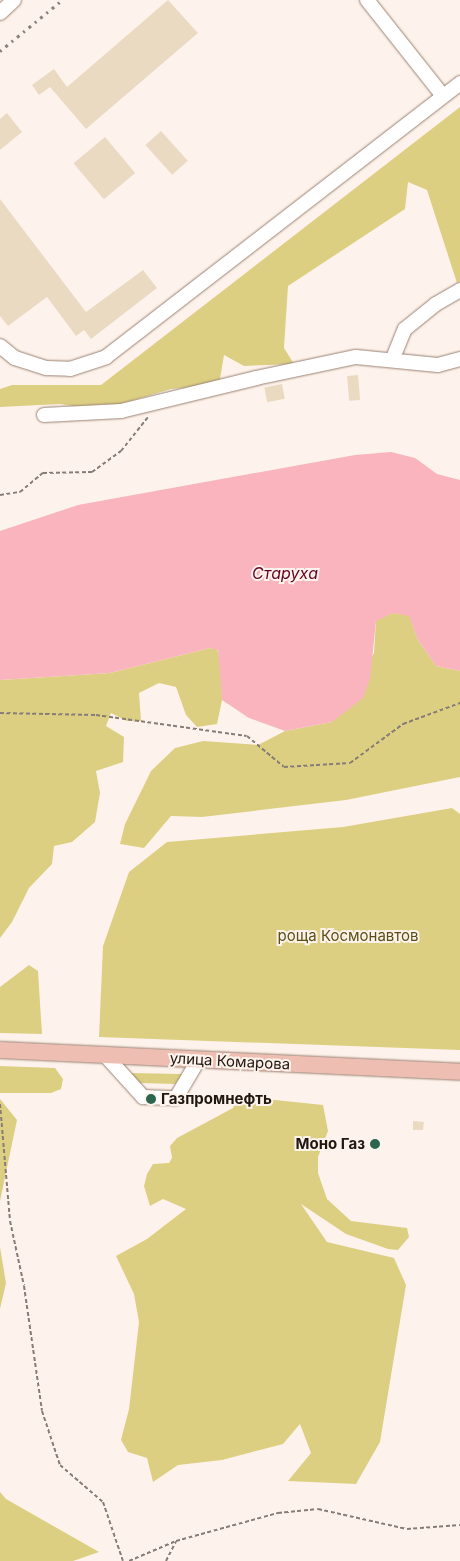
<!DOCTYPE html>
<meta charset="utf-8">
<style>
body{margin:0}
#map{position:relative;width:460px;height:1561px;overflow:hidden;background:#fef3ec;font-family:Inter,sans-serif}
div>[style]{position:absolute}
.green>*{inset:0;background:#ddcf82}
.water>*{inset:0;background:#f9b4bd}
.building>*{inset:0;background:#eadac2;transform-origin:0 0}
.path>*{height:2px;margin-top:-1px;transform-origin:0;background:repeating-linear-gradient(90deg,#877d76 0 4px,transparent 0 6.5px)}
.roads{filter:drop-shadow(0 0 1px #9a8273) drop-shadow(0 0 1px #9a8273)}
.minor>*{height:14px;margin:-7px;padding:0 7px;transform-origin:7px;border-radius:7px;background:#fff}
.major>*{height:16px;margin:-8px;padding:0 8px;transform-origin:8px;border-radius:8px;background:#efbeb3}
.rail>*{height:3px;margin-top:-1.5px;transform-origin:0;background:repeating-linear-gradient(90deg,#8a807a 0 2.5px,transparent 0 7.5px)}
.dots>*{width:14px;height:14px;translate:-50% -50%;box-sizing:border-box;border:2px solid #fef3ec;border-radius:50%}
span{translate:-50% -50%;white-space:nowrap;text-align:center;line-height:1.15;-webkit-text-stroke:4px #fef3ec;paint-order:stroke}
.park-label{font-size:15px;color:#5a4f13}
.street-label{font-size:15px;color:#201711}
.poi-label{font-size:15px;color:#201711;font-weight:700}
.left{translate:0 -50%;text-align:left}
.right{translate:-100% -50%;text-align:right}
.water-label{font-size:16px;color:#650023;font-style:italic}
</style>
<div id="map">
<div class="green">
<i style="clip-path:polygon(460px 107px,460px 281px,457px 283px,427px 190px,408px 182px,405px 209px,288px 286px,284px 348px,294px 364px,244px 366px,224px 355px,219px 385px,171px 389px,100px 410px,60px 404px,0 407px,0 389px,12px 385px,101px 385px)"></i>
<i style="clip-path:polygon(393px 613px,409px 615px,418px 640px,436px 666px,460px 671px,460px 777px,346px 800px,202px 817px,171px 816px,144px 848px,120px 844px,125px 824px,151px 771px,175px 748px,203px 741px,258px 745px,285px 731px,332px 722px,374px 653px,376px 620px)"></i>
<i style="clip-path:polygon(210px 648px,217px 649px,221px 662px,222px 700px,217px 724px,197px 727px,186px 715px,176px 687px,159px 683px,139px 693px,141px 721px,127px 721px,111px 713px,106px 726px,124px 737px,123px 762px,96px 771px,100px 793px,95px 822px,72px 842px,54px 846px,52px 864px,29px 888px,12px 922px,0 938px,0 680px,110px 673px)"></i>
<i style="clip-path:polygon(452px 808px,460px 814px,460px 1050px,99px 1037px,103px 946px,129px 872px,167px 842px,343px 827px)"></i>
<i style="clip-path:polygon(29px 965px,38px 971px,42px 1034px,0 1033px,0 987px)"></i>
<i style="clip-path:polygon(0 1066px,55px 1068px,63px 1079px,61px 1089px,51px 1093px,0 1093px)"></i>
<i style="clip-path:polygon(131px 1073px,181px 1074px,182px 1075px,175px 1084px,140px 1083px)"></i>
<i style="clip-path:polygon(238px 1096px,323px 1105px,328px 1131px,318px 1157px,318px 1173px,327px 1199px,351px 1221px,407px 1228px,409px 1237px,398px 1250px,388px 1249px,346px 1234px,301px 1204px,327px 1242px,394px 1258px,406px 1285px,380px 1442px,356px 1484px,288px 1481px,311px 1453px,300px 1424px,283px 1444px,222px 1460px,178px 1465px,153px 1482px,147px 1458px,128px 1452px,121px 1440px,129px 1409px,139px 1322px,134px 1294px,116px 1256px,147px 1239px,186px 1209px,163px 1199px,150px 1206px,144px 1186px,147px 1174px,153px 1164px,169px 1163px,172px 1158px,170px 1146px,177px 1138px,233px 1108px)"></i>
<i style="clip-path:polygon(0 1099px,17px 1120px,0 1201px)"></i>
<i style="clip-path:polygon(0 1247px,6px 1283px,0 1309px)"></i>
<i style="clip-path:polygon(0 1492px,6px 1499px,99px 1552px,73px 1561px,0 1561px)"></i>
</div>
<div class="water">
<i style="clip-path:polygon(391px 452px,415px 458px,437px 474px,460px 480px,460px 671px,436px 666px,418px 640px,409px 616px,393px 613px,376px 621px,370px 679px,363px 698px,332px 722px,285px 731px,249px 718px,222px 700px,218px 650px,210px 648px,110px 673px,0 680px,0 531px,78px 505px,355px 455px)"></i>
</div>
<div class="building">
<i style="clip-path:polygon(168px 0,198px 33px,86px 129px,50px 87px,39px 95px,32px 85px,54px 69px,67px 87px)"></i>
<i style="clip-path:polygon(7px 113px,22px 132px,0 150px,0 119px)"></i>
<i style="left:161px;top:131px;width:40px;height:21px;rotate:48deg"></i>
<i style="left:105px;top:137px;width:47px;height:41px;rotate:50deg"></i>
<i style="clip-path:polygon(0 199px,86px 312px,143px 270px,157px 288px,91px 339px,84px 330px,76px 336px,47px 297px,8px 326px,0 316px)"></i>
<i style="left:358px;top:375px;width:25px;height:11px;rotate:85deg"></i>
<i style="left:282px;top:384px;width:15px;height:18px;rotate:79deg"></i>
<i style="clip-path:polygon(413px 1121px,424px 1122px,423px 1130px,413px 1130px)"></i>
</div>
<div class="path">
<i style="left:0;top:495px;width:20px;rotate:-9deg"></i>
<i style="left:20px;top:492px;width:30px;rotate:-40deg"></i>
<i style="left:43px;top:473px;width:49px;rotate:-1.2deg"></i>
<i style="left:92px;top:472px;width:36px;rotate:-36deg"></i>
<i style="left:121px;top:451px;width:43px;rotate:-51.5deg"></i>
<i style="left:0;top:713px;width:96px;rotate:1.2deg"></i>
<i style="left:96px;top:715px;width:152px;rotate:7.9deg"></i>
<i style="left:247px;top:736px;width:48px;rotate:40deg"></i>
<i style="left:284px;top:767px;width:66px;rotate:-3.5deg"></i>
<i style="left:350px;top:763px;width:66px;rotate:-36.3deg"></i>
<i style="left:403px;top:724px;width:61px;rotate:-20.2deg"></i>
<i style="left:0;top:1104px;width:117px;rotate:85.1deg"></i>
<i style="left:10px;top:1221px;width:66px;rotate:77.8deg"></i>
<i style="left:24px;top:1286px;width:126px;rotate:81.8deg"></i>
<i style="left:42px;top:1411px;width:57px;rotate:71.6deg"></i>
<i style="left:60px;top:1465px;width:57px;rotate:40.7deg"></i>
<i style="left:103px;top:1502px;width:62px;rotate:71.3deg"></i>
<i style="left:129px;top:1561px;width:51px;rotate:-23.1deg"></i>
<i style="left:166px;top:1561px;width:22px;rotate:-63deg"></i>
<i style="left:176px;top:1541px;width:106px;rotate:-15.4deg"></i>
<i style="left:278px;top:1513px;width:40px;rotate:-5.7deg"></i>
<i style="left:318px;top:1509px;width:91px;rotate:12.7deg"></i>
<i style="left:407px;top:1529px;width:53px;rotate:-4.3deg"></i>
</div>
<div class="roads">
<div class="minor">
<i style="left:367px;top:0;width:122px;rotate:51.6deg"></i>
<i style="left:0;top:13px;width:19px;rotate:-43deg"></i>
<i style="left:0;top:346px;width:19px;rotate:39deg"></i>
<i style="left:15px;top:358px;width:33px;rotate:18deg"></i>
<i style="left:46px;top:368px;width:24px;rotate:2deg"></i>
<i style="left:70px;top:369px;width:38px;rotate:-18deg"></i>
<i style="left:106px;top:357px;width:448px;rotate:-37.7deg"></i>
<i style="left:393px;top:358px;width:31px;rotate:-68deg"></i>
<i style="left:405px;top:329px;width:40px;rotate:-39deg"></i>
<i style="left:436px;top:304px;width:28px;rotate:-30deg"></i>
<i style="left:44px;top:415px;width:77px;rotate:-3deg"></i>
<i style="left:121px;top:411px;width:139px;rotate:-13.7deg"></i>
<i style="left:256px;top:378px;width:102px;rotate:-11.9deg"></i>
<i style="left:356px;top:357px;width:82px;rotate:5.6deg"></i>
<i style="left:438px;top:365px;width:23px;rotate:-15deg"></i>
<i style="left:105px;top:1055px;width:57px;rotate:47.9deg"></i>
<i style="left:143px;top:1097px;width:33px;rotate:2deg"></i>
<i style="left:176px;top:1098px;width:45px;rotate:-59.5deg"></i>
</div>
<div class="major">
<i style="left:0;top:1050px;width:461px;rotate:2.7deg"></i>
</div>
</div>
<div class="rail">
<i style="left:0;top:51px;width:80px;rotate:-39.4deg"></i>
</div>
<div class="dots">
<i style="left:151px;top:1099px;background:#2b654e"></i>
<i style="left:375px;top:1144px;background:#2b654e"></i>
</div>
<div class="park-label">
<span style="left:348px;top:936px">роща Космонавтов</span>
</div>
<div class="street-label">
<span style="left:230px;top:1061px;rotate:3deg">улица Комарова</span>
</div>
<div class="poi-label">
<span class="left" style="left:161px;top:1099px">Газпромнефть</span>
<span class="right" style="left:365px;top:1144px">Моно Газ</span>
</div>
<div class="water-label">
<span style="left:285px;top:573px">Старуха</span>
</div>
</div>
